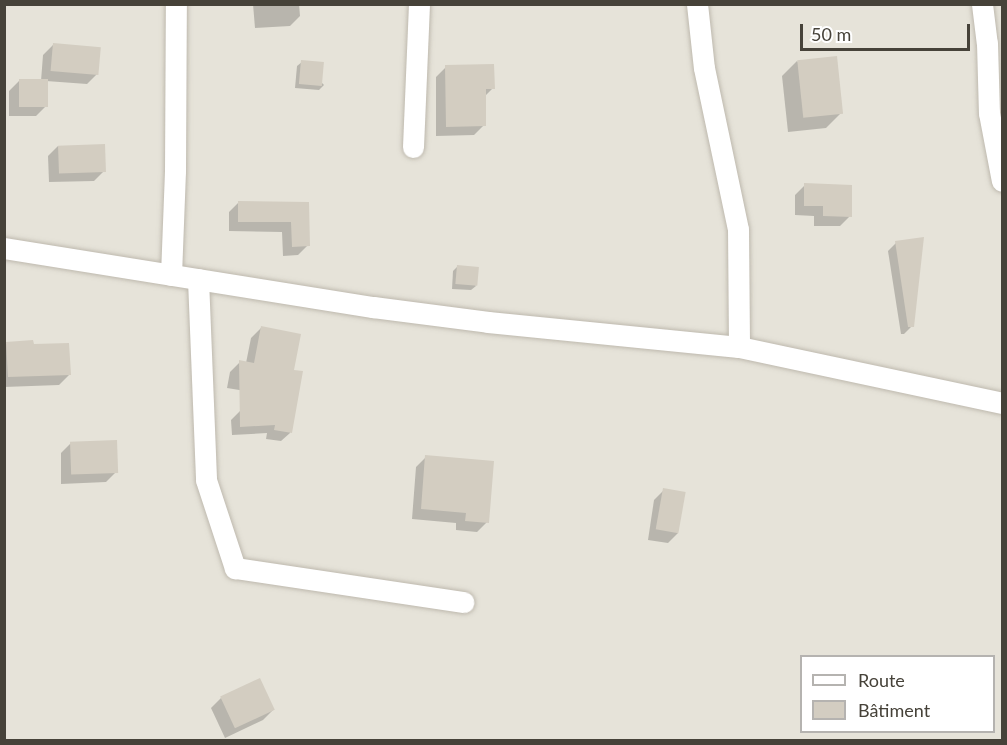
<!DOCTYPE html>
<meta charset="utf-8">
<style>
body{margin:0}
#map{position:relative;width:1007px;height:745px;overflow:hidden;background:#f3f1ea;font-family:Lato,sans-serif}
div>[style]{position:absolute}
.residential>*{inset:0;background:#e6e3d9}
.shadow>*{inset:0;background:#0003}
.building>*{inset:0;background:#d3cdc1;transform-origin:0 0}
.roads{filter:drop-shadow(0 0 2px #beb9ae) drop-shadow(0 0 2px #beb9ae)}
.street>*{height:21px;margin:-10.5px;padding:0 10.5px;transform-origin:10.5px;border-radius:10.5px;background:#fff}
span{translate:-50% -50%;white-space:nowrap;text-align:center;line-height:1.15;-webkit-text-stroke:6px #fff;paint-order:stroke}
.frame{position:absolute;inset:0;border:6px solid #464239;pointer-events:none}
.legend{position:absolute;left:800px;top:655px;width:195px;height:78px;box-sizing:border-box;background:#fff;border:2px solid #b5b3b0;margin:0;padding:8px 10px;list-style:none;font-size:18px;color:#464239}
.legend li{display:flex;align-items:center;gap:12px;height:30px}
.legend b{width:30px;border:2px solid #b5b3b0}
.scale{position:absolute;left:800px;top:24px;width:170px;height:27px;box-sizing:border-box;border:3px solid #464239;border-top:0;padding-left:8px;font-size:18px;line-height:21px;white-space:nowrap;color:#464239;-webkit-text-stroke:4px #fff;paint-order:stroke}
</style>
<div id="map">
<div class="residential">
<i style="clip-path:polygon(evenodd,4px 5px,1002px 5px,1002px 740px,5px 740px,4px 5px,802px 656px,994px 656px,994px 732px,802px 732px,802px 656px)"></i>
</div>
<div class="shadow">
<i style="clip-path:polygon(253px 4px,299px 4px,300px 16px,290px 26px,255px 28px)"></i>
<i style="clip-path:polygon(53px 45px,97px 74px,87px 84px,46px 81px,46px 106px,36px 116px,9px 116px,9px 91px,19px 81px,41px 81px,43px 55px)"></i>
<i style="clip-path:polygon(797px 61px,841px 113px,826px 128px,788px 132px,782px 76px)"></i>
<i style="clip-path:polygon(302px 62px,324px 85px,319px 90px,295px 88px,297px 66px)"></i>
<i style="clip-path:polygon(446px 67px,493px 88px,484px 97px,484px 125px,474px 135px,436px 136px,436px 77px)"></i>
<i style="clip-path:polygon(58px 146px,104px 171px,94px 181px,49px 182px,48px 156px)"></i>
<i style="clip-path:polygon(805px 185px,850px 216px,840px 226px,814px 226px,814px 216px,795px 215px,795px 195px)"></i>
<i style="clip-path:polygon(239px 202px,307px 204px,308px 245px,298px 255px,283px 256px,282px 232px,229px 231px,229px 212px)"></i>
<i style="clip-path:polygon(896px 243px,912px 326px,904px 334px,901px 334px,888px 251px)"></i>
<i style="clip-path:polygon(458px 266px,476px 286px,471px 290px,452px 289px,453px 271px)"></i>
<i style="clip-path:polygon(261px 328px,289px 398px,227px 388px,230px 372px,240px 362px,246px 363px,251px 338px)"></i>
<i style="clip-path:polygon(32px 342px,32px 346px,69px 375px,59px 385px,4px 387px,4px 344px)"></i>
<i style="clip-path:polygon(294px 410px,290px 433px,281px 441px,266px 439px,267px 433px,232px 435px,231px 420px,240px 411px)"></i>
<i style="clip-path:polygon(71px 443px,116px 472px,106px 482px,61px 484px,61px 453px)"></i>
<i style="clip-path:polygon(426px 457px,487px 522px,477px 532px,456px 530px,456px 523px,412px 519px,416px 467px)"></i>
<i style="clip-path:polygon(664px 490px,678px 533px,668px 543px,648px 540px,654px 500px)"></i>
<i style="clip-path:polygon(221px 698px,273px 710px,263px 720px,225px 738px,211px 708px)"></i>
</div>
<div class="building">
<i style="left:53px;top:43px;width:48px;height:28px;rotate:5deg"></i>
<i style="left:837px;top:56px;width:58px;height:40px;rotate:84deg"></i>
<i style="left:301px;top:60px;width:23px;height:24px;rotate:5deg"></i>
<i style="clip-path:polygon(494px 64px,495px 89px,486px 89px,486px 126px,446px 127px,445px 65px)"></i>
<i style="left:19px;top:79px;width:29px;height:28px"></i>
<i style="left:105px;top:144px;width:28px;height:47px;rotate:88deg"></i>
<i style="clip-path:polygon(804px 183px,852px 185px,852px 217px,823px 216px,823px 206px,804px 206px)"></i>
<i style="clip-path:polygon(238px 201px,309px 202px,310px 246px,292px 247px,291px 222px,238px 222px)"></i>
<i style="clip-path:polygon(924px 237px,914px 327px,908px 327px,895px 241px)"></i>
<i style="left:457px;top:265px;width:22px;height:19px;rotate:5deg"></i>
<i style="clip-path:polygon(261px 326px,301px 334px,294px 370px,303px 371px,292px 433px,274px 430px,275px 425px,240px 427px,239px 360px,254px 363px)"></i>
<i style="clip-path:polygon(33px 340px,34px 344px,69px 343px,71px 375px,8px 377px,6px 342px)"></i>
<i style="left:117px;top:440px;width:33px;height:47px;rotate:88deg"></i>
<i style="clip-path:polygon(425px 455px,494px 461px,489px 523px,465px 521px,466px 513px,421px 509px)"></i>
<i style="left:663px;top:488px;width:23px;height:42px;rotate:10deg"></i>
<i style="left:260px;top:678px;width:35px;height:44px;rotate:65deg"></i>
</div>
<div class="roads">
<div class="street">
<i style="left:697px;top:4px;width:64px;rotate:83.8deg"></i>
<i style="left:704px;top:68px;width:165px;rotate:78.1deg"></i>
<i style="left:738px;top:229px;width:118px;rotate:89.5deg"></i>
<i style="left:982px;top:4px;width:39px;rotate:83deg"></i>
<i style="left:987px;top:43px;width:70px;rotate:88.4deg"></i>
<i style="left:989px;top:113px;width:69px;rotate:79.2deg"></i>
<i style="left:413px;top:147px;width:143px;rotate:-87.6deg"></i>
<i style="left:4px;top:248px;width:374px;rotate:9.1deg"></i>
<i style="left:373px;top:307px;width:116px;rotate:7.4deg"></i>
<i style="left:488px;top:322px;width:252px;rotate:5.7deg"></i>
<i style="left:739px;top:347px;width:269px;rotate:12deg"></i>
<i style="left:171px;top:275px;width:104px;rotate:-87.8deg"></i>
<i style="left:175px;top:171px;width:167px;rotate:-89.7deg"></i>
<i style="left:198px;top:279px;width:201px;rotate:87.7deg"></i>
<i style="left:206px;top:480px;width:93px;rotate:71.8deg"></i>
<i style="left:235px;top:568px;width:231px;rotate:8.5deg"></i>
</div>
</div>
<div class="frame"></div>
<ul class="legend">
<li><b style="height:8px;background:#fff"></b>Route</li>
<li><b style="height:16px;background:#d3cdc1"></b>Bâtiment</li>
</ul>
<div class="scale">50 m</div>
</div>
